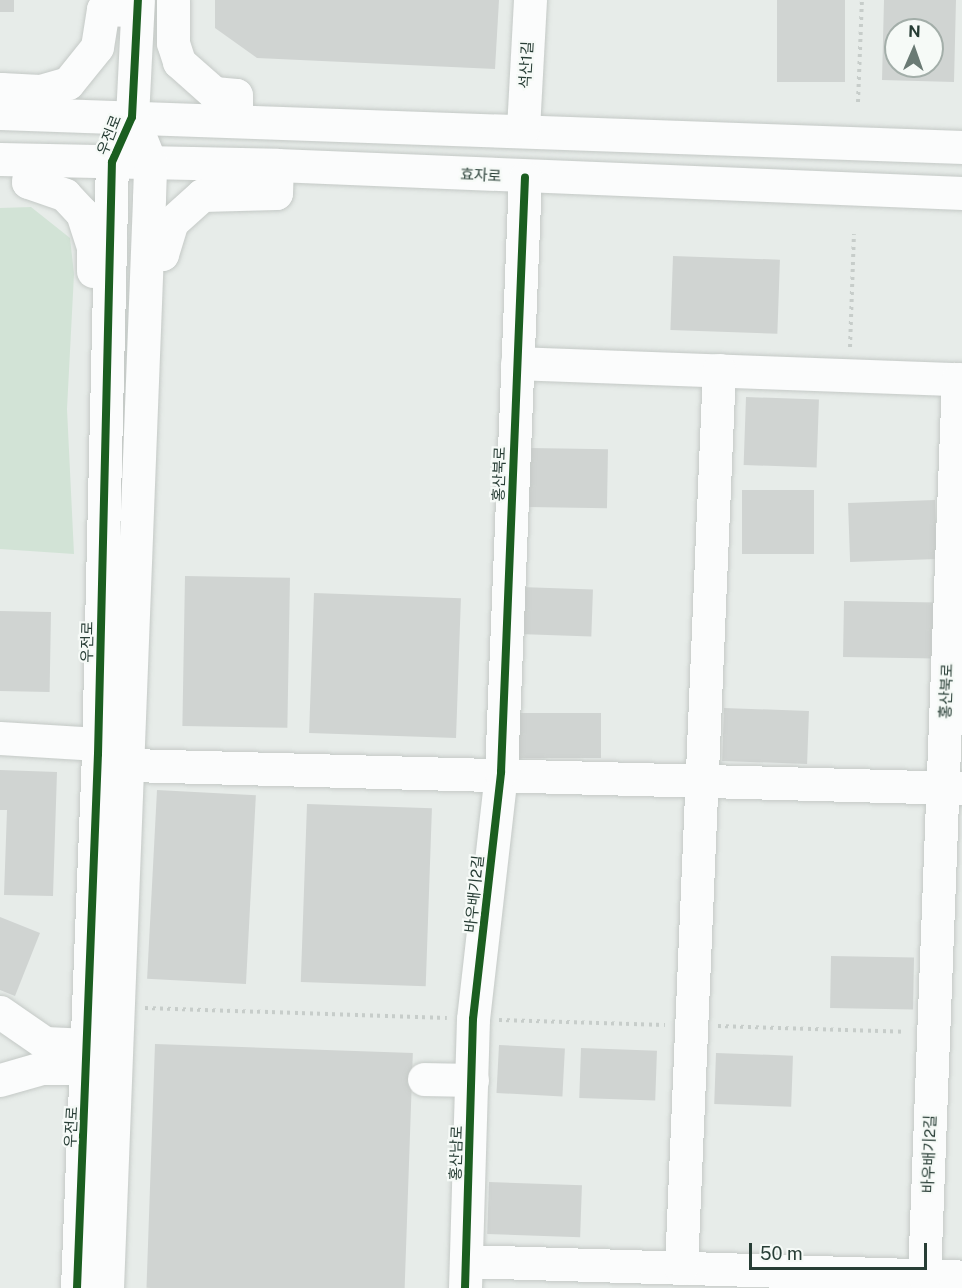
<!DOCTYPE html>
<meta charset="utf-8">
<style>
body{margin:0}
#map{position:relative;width:962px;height:1288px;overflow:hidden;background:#e7ece9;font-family:"Public Sans","Noto Sans KR",sans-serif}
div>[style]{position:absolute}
.green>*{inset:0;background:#d2e3d6}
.building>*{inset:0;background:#d0d4d2;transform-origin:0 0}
.path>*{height:4px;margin-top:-2px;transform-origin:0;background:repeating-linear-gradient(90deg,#c7cdca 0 3px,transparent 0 7.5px)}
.roads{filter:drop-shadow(0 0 2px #c4c9c6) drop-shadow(0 0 2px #c4c9c6)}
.minor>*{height:33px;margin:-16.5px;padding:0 16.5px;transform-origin:16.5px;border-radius:16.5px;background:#fbfcfc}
.cycleway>*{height:8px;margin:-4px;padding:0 4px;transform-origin:4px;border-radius:4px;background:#1b5e20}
span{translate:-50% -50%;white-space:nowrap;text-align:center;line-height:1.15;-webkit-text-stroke:4.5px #f6faf7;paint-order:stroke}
.street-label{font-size:15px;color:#273d35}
.north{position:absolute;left:884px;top:18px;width:60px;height:60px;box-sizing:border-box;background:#f6faf7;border:2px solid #a3aea9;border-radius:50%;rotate:2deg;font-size:16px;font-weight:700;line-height:24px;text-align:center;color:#273d35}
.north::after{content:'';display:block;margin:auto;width:21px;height:27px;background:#6a7a74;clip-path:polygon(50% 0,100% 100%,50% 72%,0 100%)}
.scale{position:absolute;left:749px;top:1243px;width:178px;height:27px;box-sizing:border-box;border:3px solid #273d35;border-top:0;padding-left:8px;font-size:18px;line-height:21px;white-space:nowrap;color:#273d35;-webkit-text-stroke:4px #f6faf7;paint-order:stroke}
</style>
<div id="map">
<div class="green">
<i style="clip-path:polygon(31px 207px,70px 238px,74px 274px,67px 409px,74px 554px,0 549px,0 208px)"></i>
</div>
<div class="building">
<i style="left:0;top:0;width:14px;height:12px"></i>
<i style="clip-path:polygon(215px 0,499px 0,495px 69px,257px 58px,215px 28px)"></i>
<i style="left:777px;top:0;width:68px;height:82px"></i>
<i style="clip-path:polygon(evenodd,884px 0,956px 0,954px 82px,882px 80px,884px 0,896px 30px,932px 30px,932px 66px,896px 66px,896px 30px)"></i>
<i style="left:673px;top:256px;width:107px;height:74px;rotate:2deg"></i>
<i style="left:746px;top:397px;width:73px;height:68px;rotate:2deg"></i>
<i style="left:530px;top:448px;width:78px;height:59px;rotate:1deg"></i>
<i style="left:814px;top:490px;width:64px;height:72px;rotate:90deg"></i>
<i style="left:935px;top:500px;width:59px;height:87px;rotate:88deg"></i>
<i style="left:185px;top:576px;width:105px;height:150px;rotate:1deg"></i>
<i style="left:520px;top:587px;width:73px;height:47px;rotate:2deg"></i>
<i style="left:314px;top:593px;width:147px;height:140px;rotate:2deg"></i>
<i style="left:844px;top:601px;width:93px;height:56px;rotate:1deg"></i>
<i style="left:0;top:611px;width:51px;height:80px;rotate:1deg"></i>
<i style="left:724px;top:708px;width:85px;height:53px;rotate:2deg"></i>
<i style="left:511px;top:713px;width:90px;height:45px"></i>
<i style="clip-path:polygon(0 770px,57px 772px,53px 896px,4px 895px,7px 810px,0 810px)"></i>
<i style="left:157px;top:790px;width:99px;height:189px;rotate:3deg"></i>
<i style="left:307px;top:804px;width:125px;height:178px;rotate:2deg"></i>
<i style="clip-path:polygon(0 917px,40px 933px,15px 996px,0 990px)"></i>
<i style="left:831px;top:956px;width:83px;height:52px;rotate:1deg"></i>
<i style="left:155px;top:1044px;width:258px;height:244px;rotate:2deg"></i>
<i style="left:499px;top:1045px;width:66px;height:48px;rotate:3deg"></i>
<i style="left:581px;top:1048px;width:76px;height:50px;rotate:2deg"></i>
<i style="left:716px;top:1053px;width:77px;height:51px;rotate:2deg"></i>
<i style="left:489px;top:1182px;width:93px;height:52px;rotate:2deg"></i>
</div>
<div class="path">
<i style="left:858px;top:102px;width:102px;rotate:-87.8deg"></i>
<i style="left:850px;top:347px;width:113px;rotate:-88deg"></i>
<i style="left:145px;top:1008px;width:302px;rotate:1.9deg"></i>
<i style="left:499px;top:1020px;width:166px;rotate:1.7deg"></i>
<i style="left:718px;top:1026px;width:187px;rotate:1.8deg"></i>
</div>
<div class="roads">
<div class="minor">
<i style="left:173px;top:0;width:43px;rotate:90deg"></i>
<i style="left:173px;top:43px;width:20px;rotate:72deg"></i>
<i style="left:179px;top:62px;width:47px;rotate:41.5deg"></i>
<i style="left:214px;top:93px;width:22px;rotate:5deg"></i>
<i style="left:236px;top:95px;width:25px;rotate:90deg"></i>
<i style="left:0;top:104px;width:15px;rotate:-86deg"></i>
<i style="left:1px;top:89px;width:39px;rotate:3deg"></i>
<i style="left:40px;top:91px;width:29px;rotate:-16deg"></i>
<i style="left:68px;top:83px;width:46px;rotate:-51.1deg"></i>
<i style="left:97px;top:47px;width:38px;rotate:-81deg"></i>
<i style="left:103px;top:9px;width:34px;rotate:2deg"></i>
<i style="left:0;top:113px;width:963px;rotate:2.02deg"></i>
<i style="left:523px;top:129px;width:129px;rotate:-86.9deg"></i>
<i style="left:0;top:159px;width:277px;rotate:1.2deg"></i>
<i style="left:277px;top:165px;width:686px;rotate:2.34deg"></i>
<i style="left:30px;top:161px;width:21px;rotate:95deg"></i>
<i style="left:28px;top:182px;width:39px;rotate:19deg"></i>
<i style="left:65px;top:195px;width:25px;rotate:47deg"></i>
<i style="left:82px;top:213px;width:35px;rotate:72deg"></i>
<i style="left:93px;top:246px;width:25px;rotate:90deg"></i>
<i style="left:147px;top:254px;width:15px"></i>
<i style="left:162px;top:254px;width:34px;rotate:-73deg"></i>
<i style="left:172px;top:222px;width:40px;rotate:-42deg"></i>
<i style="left:202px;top:195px;width:74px;rotate:-1.5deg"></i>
<i style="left:276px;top:193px;width:28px;rotate:-88deg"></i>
<i style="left:517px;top:363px;width:445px;rotate:2.1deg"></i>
<i style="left:0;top:738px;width:98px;rotate:3.5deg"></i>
<i style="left:98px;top:744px;width:39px;rotate:32deg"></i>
<i style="left:131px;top:765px;width:831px;rotate:1.59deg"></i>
<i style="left:0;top:1012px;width:55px;rotate:34.6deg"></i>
<i style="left:45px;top:1043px;width:43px;rotate:2.7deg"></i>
<i style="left:424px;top:1079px;width:48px;rotate:1.2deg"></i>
<i style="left:0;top:1080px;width:44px;rotate:-15.9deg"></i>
<i style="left:42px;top:1068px;width:45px"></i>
<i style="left:466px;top:1261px;width:496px;rotate:1.8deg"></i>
<i style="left:681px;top:1268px;width:899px;rotate:-87.58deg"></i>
<i style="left:924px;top:1276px;width:898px;rotate:-87.83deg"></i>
<i style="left:77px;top:1288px;width:534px;rotate:-87.75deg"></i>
<i style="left:98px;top:754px;width:592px;rotate:-88.65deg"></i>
<i style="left:112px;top:162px;width:49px;rotate:-66deg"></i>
<i style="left:132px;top:117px;width:117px;rotate:-87.1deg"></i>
<i style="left:107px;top:1288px;width:1091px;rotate:-87.79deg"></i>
<i style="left:149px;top:198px;width:36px;rotate:-88deg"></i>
<i style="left:150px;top:162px;width:48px;rotate:-111.8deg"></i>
<i style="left:465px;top:1288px;width:269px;rotate:-88.3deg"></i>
<i style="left:473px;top:1019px;width:249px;rotate:-83.5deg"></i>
<i style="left:501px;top:772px;width:595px;rotate:-87.69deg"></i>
</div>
</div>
<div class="cycleway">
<i style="left:77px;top:1288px;width:534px;rotate:-87.75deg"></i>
<i style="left:98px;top:754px;width:592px;rotate:-88.65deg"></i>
<i style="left:112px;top:162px;width:49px;rotate:-66deg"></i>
<i style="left:132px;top:117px;width:117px;rotate:-87.1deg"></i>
<i style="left:465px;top:1288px;width:269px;rotate:-88.3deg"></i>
<i style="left:473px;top:1019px;width:249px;rotate:-83.5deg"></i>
<i style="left:501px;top:772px;width:595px;rotate:-87.69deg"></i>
</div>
<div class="street-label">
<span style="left:526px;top:65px;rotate:-87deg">석산1길</span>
<span style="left:109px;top:135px;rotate:-69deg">우전로</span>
<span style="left:481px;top:175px;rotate:3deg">효자로</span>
<span style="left:499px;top:474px;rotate:-88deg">홍산북로</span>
<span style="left:87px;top:642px;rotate:-89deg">우전로</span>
<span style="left:946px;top:691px;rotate:-88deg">홍산북로</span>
<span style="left:474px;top:894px;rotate:-84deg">바우배기2길</span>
<span style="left:71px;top:1127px;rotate:-87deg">우전로</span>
<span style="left:456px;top:1153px;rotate:-88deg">홍산남로</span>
<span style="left:929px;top:1154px;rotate:-88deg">바우배기2길</span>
</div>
<div class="north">N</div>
<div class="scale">50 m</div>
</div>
